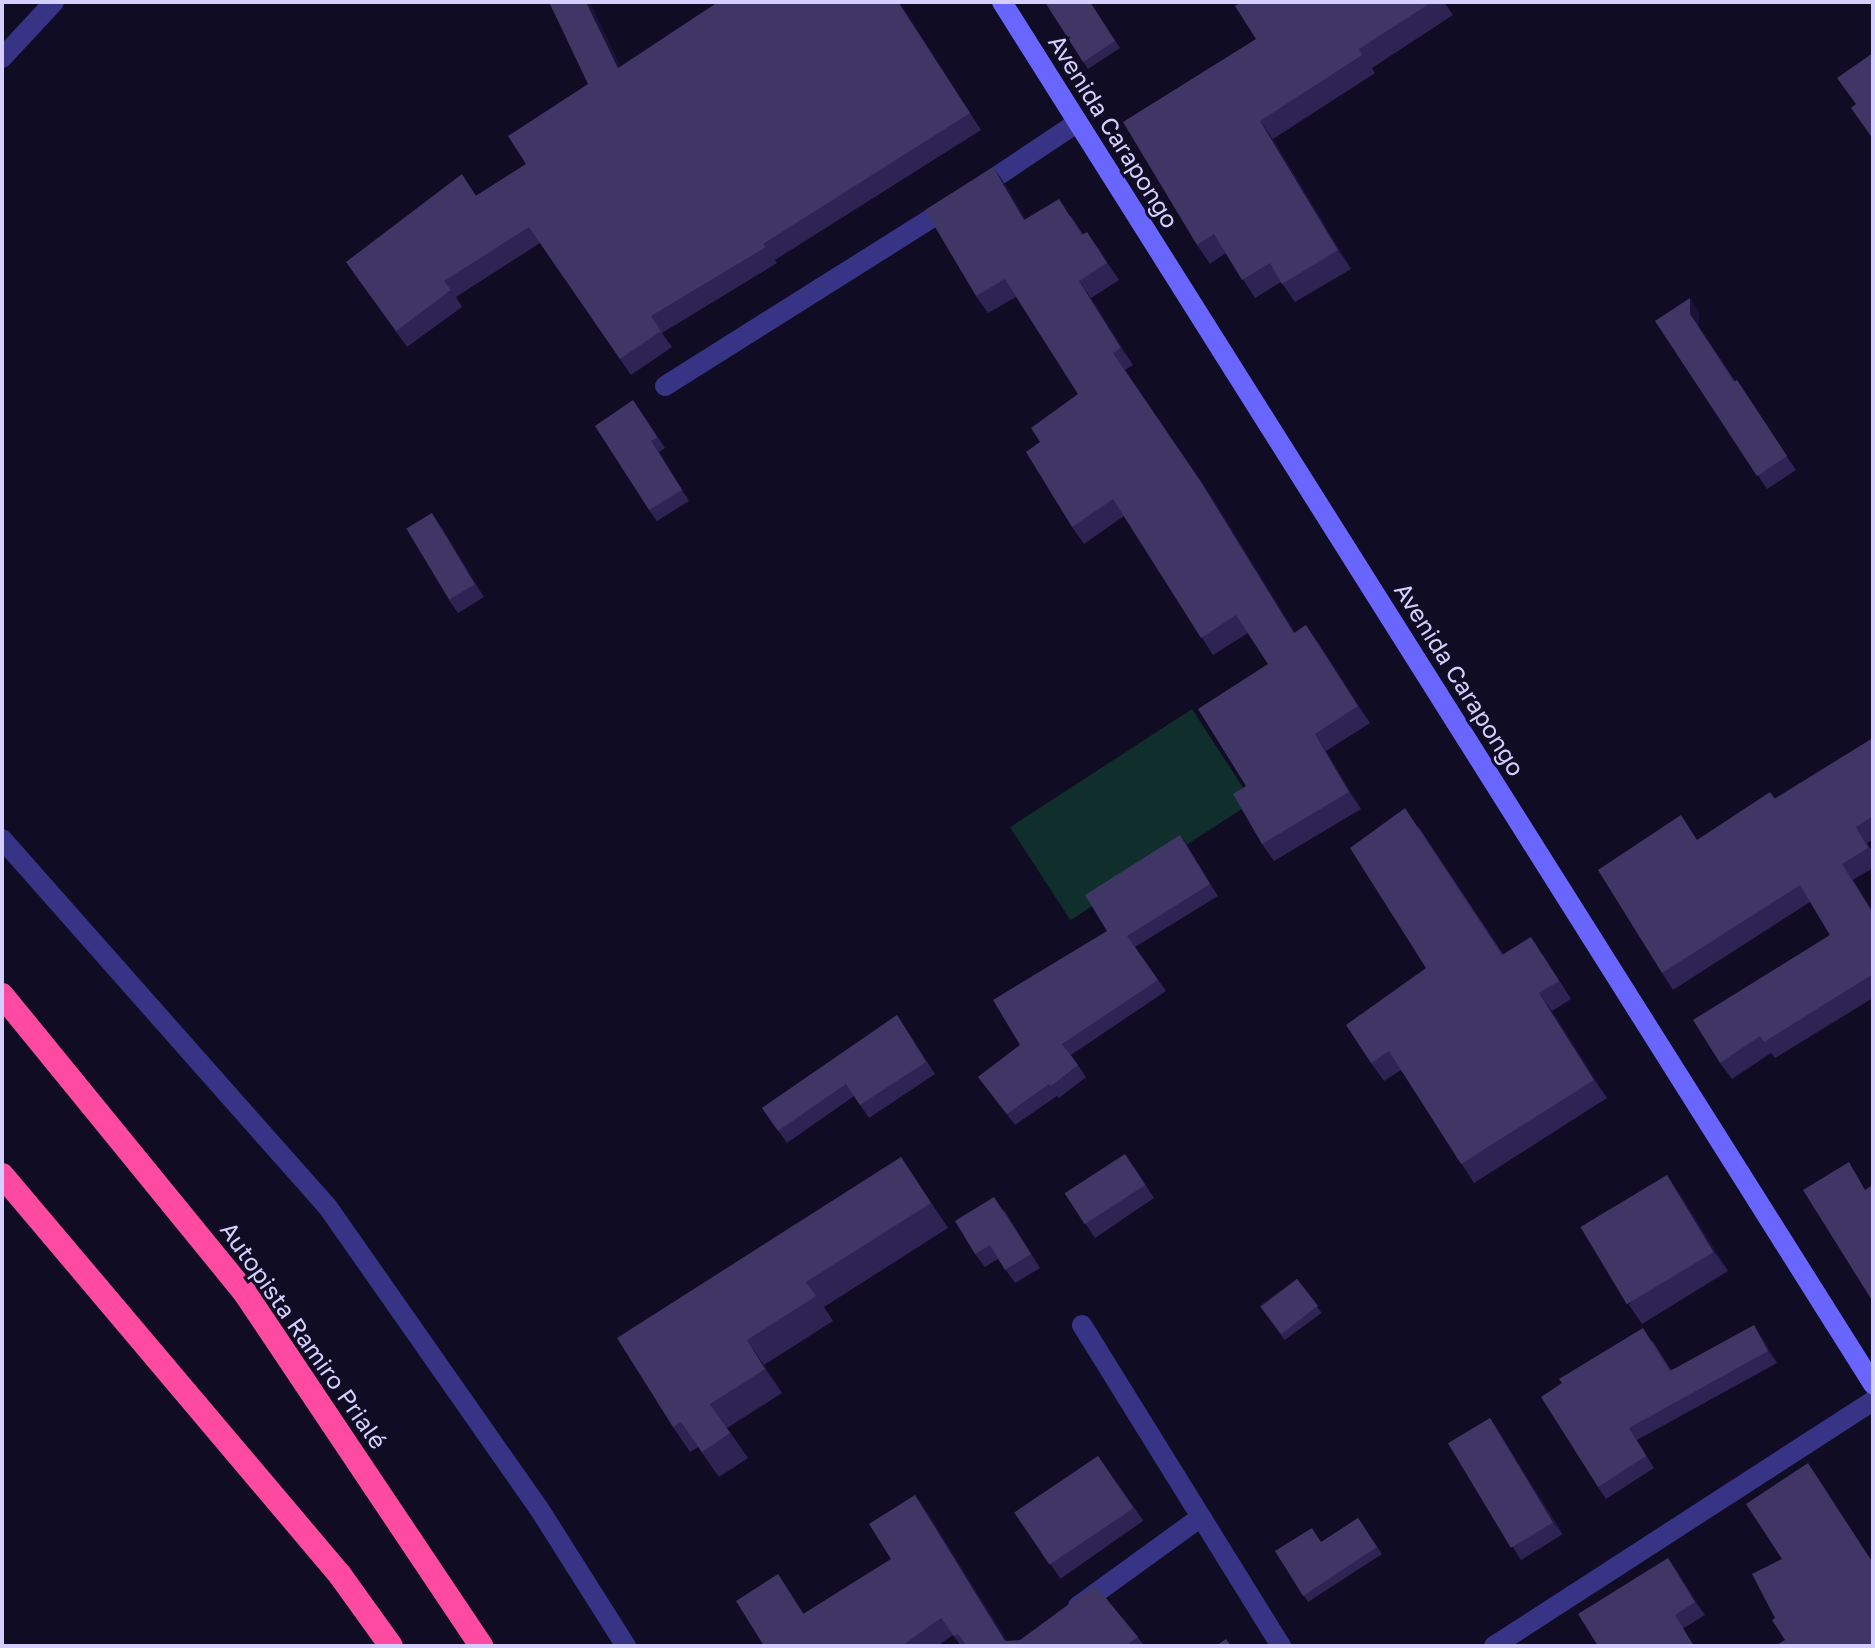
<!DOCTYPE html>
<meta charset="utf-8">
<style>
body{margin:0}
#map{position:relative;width:1875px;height:1648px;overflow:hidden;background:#100c24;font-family:"Golos Text",sans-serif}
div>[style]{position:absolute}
.green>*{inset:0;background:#0f2e2c;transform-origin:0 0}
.street>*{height:20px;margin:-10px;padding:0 10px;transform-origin:10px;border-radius:10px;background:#373486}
.secondary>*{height:20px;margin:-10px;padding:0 10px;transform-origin:10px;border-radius:10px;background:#6866ff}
.highway>*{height:24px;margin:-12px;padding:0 12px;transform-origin:12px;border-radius:12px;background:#ff4aa2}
.wall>*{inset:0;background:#2d2453;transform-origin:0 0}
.shaded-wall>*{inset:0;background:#1a1338}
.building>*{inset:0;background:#3f3665;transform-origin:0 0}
span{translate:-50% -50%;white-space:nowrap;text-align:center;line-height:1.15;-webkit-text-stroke:6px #100c24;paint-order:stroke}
.street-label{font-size:24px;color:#d4cfff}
.frame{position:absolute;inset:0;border:4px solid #d4cfff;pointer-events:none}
</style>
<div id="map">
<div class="green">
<i style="left:1192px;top:709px;width:111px;height:217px;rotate:57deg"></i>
</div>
<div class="street">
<i style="left:2px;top:58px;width:76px;rotate:-47.1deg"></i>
<i style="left:978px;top:189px;width:120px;rotate:-33.8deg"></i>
<i style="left:665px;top:386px;width:338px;rotate:-32.2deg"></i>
<i style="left:2px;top:839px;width:490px;rotate:48.5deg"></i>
<i style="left:327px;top:1206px;width:368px;rotate:55deg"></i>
<i style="left:538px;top:1507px;width:165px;rotate:57.7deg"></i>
<i style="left:1082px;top:1325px;width:378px;rotate:58.2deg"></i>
<i style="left:1078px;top:1606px;width:152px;rotate:-35.9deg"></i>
<i style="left:1494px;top:1646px;width:451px;rotate:-32.9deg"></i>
</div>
<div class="secondary">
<i style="left:1002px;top:2px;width:1634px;rotate:57.78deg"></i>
</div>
<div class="highway">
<i style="left:2px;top:995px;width:385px;rotate:50.8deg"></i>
<i style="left:245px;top:1293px;width:425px;rotate:56.2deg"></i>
<i style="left:2px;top:1175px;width:524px;rotate:49.8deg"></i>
<i style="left:340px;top:1575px;width:87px;rotate:54.3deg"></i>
</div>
<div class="wall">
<i style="clip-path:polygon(899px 2px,981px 130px,775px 260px,777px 263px,662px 333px,672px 347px,631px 375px,540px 243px,456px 297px,462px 307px,407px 347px,346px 262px,477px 195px,526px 164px)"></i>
<i style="clip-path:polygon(1045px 2px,1090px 2px,1120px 48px,1088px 69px)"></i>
<i style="clip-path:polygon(1241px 2px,1444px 2px,1453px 15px,1372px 68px,1375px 73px,1273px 139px,1351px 269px,1295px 302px,1281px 282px,1255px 298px,1226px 253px,1210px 264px,1197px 245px,1256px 39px)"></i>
<i style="clip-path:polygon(1005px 184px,1025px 219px,1071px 216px,1083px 234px,1099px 249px,1119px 280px,1091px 298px,1133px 365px,1125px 370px,1213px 499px,1295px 633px,1318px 642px,1370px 723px,1326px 751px,1361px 809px,1274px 861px,1262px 844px,1246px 786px,1268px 664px,1248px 633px,1213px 655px,1124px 516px,1084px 544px,1072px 527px,1040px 442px,1078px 394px,1016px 297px,988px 313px,976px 296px)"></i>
<i style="clip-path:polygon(1699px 311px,1699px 327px,1735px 381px,1796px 470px,1767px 489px,1655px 321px)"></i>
<i style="clip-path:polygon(633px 400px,665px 448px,659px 452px,689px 501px,657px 521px,649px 510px)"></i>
<i style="clip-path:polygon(441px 526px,484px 597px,458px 613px,449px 600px)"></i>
<i style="clip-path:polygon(1873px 738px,1873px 840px,1867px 843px,1873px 853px,1873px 868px,1853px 880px,1873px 912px,1873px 998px,1775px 1058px,1771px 1053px,1732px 1079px,1720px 1063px,1830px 935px,1810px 902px,1673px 990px,1662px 973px,1698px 840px,1775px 798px)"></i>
<i style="clip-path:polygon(1418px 826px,1503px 954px,1543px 955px,1571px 999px,1552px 1011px,1607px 1098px,1474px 1183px,1401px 1070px,1384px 1081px,1371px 1063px,1426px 968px)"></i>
<i style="clip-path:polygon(1180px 835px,1218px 896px,1135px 947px,1166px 991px,1071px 1055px,1086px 1077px,1059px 1098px,1057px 1096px,1015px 1125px,978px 1077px,1020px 1045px)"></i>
<i style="clip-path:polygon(897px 1015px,935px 1074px,869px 1118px,854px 1096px,787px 1143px,762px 1108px)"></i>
<i style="clip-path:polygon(901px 1157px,948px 1228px,824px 1307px,833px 1321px,764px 1365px,782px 1393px,727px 1428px,748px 1458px,719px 1477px,698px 1447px,690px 1452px,673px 1427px)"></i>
<i style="clip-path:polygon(1134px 1167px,1154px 1198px,1095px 1238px,1065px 1193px)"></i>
<i style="clip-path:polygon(1680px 1194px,1728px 1271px,1642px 1324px,1629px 1305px)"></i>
<i style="clip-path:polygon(1004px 1210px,1040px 1268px,1015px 1283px,998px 1259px,985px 1267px,975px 1254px)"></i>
<i style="left:1297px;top:1279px;width:42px;height:46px;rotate:54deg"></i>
<i style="clip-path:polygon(1762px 1337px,1777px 1363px,1637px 1440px,1654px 1468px,1606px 1499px,1598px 1487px,1652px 1340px,1671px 1370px)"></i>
<i style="left:1490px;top:1418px;width:137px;height:49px;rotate:58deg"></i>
<i style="left:1098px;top:1456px;width:79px;height:101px;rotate:55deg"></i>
<i style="clip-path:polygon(927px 1512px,1007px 1641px,1138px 1637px,1144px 1646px,961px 1646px,953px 1635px,937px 1646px,764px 1646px,778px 1574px,804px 1614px,891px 1559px)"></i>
<i style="clip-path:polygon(1358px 1518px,1382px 1554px,1308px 1602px,1275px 1551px,1322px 1542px)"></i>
<i style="clip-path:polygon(1668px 1558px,1705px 1615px,1684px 1628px,1598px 1646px)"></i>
</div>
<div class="shaded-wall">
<i style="clip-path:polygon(586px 2px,590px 2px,629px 84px,618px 68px)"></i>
<i style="clip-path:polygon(898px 2px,899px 2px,981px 130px,970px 113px)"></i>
<i style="clip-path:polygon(1260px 121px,1273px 139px,1351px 269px,1338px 250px)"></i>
<i style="clip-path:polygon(993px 167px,1005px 184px,1036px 237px,1024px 220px)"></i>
<i style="clip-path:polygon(1087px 232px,1099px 249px,1119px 280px,1107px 263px)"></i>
<i style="clip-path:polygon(1079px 281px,1091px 298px,1133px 365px,1121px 348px)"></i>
<i style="clip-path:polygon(1690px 298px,1699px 311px,1699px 327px,1690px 314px)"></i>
<i style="clip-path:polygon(1113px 353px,1213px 499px,1306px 650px,1294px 633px)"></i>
<i style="clip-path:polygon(432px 513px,441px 526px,484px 597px,475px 584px)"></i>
<i style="clip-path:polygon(1306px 625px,1318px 642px,1370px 723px,1358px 706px)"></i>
<i style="clip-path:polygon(1315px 734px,1326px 751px,1361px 809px,1349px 792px)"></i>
<i style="clip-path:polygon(1180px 835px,1189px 847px,1218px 896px,1210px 884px)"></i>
<i style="clip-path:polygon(1539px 993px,1552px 1011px,1607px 1098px,1594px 1080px)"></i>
<i style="clip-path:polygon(1667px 1175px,1680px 1194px,1728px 1271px,1714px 1252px)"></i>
<i style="clip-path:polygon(1754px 1325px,1762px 1337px,1777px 1363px,1768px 1351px)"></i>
<i style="clip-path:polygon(747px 1340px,764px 1365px,782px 1393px,765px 1369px)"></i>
<i style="clip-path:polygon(1490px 1418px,1499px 1431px,1562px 1535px,1553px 1522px)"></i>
<i style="clip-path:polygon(915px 1495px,927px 1512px,1010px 1646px,1008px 1646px)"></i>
<i style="clip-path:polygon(1668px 1558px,1678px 1572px,1705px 1615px,1695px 1602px)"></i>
</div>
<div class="building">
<i style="clip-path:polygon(549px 2px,586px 2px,618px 68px,718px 2px,898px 2px,970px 113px,763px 244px,766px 247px,651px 316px,661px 331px,620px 359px,529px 227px,444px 281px,451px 290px,396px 331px,346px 262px,462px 174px,476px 196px,526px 164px,508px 136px,588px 84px)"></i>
<i style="clip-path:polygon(1045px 2px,1090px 2px,1115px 41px,1083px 62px)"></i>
<i style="clip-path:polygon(1241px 2px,1432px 2px,1359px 49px,1362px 55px,1260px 121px,1338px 250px,1282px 284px,1270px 263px,1242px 280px,1214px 234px,1197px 245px,1123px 122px,1256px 39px,1235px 6px)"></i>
<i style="clip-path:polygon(1873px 53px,1873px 139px,1851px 108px,1856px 104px,1837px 78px)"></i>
<i style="clip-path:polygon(993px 167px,1024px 220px,1059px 199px,1082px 235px,1087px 232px,1107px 263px,1079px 281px,1121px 348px,1113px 353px,1201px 482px,1294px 633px,1306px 625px,1358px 706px,1315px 734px,1349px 792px,1262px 844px,1233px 794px,1246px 786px,1198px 709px,1268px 664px,1236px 615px,1201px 638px,1113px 499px,1072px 527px,1026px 452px,1040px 442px,1031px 428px,1078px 394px,1005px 279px,976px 296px,925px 210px)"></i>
<i style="clip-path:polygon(1690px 298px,1690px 314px,1734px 382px,1737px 380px,1787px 456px,1757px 476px,1655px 321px)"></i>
<i style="clip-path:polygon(633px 400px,657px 437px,651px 441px,682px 490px,649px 510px,595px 426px)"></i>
<i style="left:432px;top:513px;width:83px;height:30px;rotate:59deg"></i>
<i style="clip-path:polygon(1873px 738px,1873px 816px,1856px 827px,1868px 848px,1842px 864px,1873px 914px,1873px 974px,1764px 1042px,1760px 1036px,1720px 1063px,1693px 1020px,1830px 935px,1800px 885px,1662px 973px,1598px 870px,1681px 815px,1697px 840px,1770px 792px,1775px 799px)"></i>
<i style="clip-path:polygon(1405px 808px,1502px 955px,1531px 937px,1559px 981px,1539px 993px,1594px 1080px,1461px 1164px,1389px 1051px,1371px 1063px,1346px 1025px,1426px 968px,1350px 848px)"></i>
<i style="clip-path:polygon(1180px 835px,1210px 884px,1127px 936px,1158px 980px,1062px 1044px,1078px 1065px,1051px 1086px,1049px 1084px,1007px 1114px,978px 1077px,1020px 1045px,993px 1000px,1107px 931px,1085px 895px)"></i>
<i style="clip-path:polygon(897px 1015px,926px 1062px,860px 1105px,846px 1084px,778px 1131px,762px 1108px)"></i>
<i style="left:1125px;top:1154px;width:37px;height:72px;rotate:57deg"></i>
<i style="clip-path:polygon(901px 1157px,931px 1203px,806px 1282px,816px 1296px,747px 1340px,765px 1369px,710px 1404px,730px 1433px,702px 1452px,681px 1422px,673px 1427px,617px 1338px)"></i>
<i style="clip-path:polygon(1849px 1162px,1865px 1190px,1873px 1185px,1873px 1302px,1803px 1190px)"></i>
<i style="left:1667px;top:1175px;width:90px;height:101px;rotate:59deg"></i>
<i style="clip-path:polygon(994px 1197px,1031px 1254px,1005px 1270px,990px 1245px,975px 1254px,955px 1221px)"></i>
<i style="left:1297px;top:1279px;width:34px;height:46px;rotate:52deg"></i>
<i style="clip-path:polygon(1754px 1325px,1768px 1351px,1629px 1428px,1646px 1456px,1598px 1487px,1541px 1397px,1562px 1383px,1559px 1379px,1643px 1328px,1670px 1371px)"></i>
<i style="left:1490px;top:1418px;width:122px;height:49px;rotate:59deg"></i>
<i style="left:1098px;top:1456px;width:63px;height:101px;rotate:56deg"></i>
<i style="clip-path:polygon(1808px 1463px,1871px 1560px,1873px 1559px,1873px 1646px,1775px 1646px,1785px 1640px,1772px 1620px,1775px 1618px,1752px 1574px,1782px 1559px,1746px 1504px)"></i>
<i style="clip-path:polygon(915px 1495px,1005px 1641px,1020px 1640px,1095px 1585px,1138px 1637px,1125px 1646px,967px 1646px,958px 1634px,954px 1636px,941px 1618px,903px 1645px,904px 1646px,764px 1646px,736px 1601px,778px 1574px,803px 1614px,891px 1559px,869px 1524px)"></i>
<i style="clip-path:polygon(1358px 1518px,1377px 1547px,1303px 1596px,1275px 1551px,1312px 1528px,1321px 1542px)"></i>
<i style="clip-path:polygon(1668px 1558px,1695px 1602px,1675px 1615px,1694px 1646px,1598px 1646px,1578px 1614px)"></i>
<i style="clip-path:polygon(1226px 1639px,1231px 1646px,1216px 1646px)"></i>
</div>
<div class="street-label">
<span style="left:1114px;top:131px;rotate:58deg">Avenida Carapongo</span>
<span style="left:1460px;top:679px;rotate:58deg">Avenida Carapongo</span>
<span style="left:304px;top:1335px;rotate:55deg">Autopista Ramiro Prialé</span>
</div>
<div class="frame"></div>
</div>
